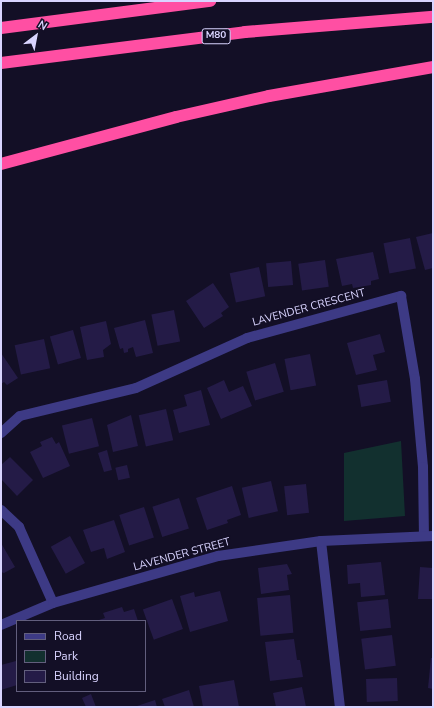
<!DOCTYPE html>
<style>
body{margin:0}
#map{position:relative;width:434px;height:708px;overflow:hidden;background:#130f26;font-family:"Nunito Sans",sans-serif}
div>[style]{position:absolute}
.green>*{inset:0;background:#12302f}
.building>*{inset:0;background:#241b47;transform-origin:0 0}
.minor>*{height:10px;margin:-5px;padding:0 5px;transform-origin:5px;border-radius:5px;background:#3d3a85}
.highway>*{height:12px;margin:-6px;padding:0 6px;transform-origin:6px;border-radius:6px;background:#ff4fa3}
span{translate:-50% -50%;white-space:nowrap;text-align:center;line-height:1.15;-webkit-text-stroke:3px #130f26;paint-order:stroke}
.shield-label span{padding:1px 3px;background:#130f26;border:1px solid;border-radius:3px;-webkit-text-stroke-width:0}
.shield-label{font-size:10px;color:#d9d4ff;font-weight:700}
.street-label{font-size:11px;color:#d9d4ff}
.frame{position:absolute;inset:0;border:2px solid #d9d4ff;pointer-events:none}
.legend{position:absolute;left:16px;top:620px;width:130px;height:72px;box-sizing:border-box;background:#130f26;border:1px solid #625e7d;margin:0;padding:5px 7px;list-style:none;font-size:12px;color:#d9d4ff}
.legend li{display:flex;align-items:center;gap:8px;height:20px}
.legend b{width:20px;border:1px solid #625e7d}
.north{position:absolute;left:16px;top:16px;width:40px;height:40px;-webkit-text-stroke:3px #130f26;paint-order:stroke;rotate:32deg;font-size:11px;font-weight:700;line-height:16px;text-align:center;color:#d9d4ff}
.north::after{content:'';display:block;margin:auto;width:14px;height:18px;background:#d9d4ff;clip-path:polygon(50% 0,100% 100%,50% 72%,0 100%)}
</style>
<div id="map">
<div class="green">
<i style="clip-path:polygon(401px 441px,405px 516px,344px 521px,344px 453px)"></i>
</div>
<div class="building">
<i style="clip-path:polygon(433px 233px,433px 268px,425px 270px,416px 237px)"></i>
<i style="left:410px;top:238px;width:31px;height:27px;rotate:79deg"></i>
<i style="clip-path:polygon(373px 252px,379px 279px,371px 281px,371px 285px,353px 288px,352px 284px,342px 286px,336px 259px)"></i>
<i style="left:325px;top:260px;width:27px;height:27px;rotate:82deg"></i>
<i style="left:291px;top:261px;width:24px;height:25px;rotate:85deg"></i>
<i style="left:259px;top:267px;width:30px;height:30px;rotate:78deg"></i>
<i style="clip-path:polygon(213px 283px,229px 307px,221px 313px,223px 316px,204px 328px,186px 301px)"></i>
<i style="left:174px;top:310px;width:32px;height:23px;rotate:79deg"></i>
<i style="clip-path:polygon(145px 320px,153px 353px,136px 357px,133px 347px,128px 349px,128px 352px,124px 353px,123px 348px,120px 349px,114px 328px)"></i>
<i style="clip-path:polygon(106px 321px,111px 344px,103px 350px,104px 357px,87px 360px,80px 327px)"></i>
<i style="left:73px;top:330px;width:29px;height:24px;rotate:74deg"></i>
<i style="clip-path:polygon(380px 334px,385px 352px,373px 355px,377px 370px,356px 375px,347px 343px)"></i>
<i style="left:44px;top:339px;width:30px;height:30px;rotate:78deg"></i>
<i style="clip-path:polygon(1px 353px,18px 378px,7px 385px,4px 382px,1px 384px)"></i>
<i style="left:310px;top:354px;width:32px;height:26px;rotate:79deg"></i>
<i style="left:275px;top:363px;width:30px;height:30px;rotate:73deg"></i>
<i style="clip-path:polygon(224px 380px,229px 392px,243px 386px,252px 406px,221px 419px,207px 388px)"></i>
<i style="left:387px;top:380px;width:22px;height:30px;rotate:80deg"></i>
<i style="clip-path:polygon(201px 390px,210px 425px,179px 433px,173px 410px,187px 406px,184px 395px)"></i>
<i style="left:166px;top:409px;width:32px;height:28px;rotate:77deg"></i>
<i style="clip-path:polygon(131px 415px,138px 446px,113px 452px,107px 425px)"></i>
<i style="left:92px;top:418px;width:29px;height:31px;rotate:76deg"></i>
<i style="clip-path:polygon(52px 437px,56px 444px,59px 442px,70px 466px,43px 478px,30px 452px,42px 446px,40px 442px)"></i>
<i style="clip-path:polygon(107px 450px,112px 470px,104px 472px,98px 453px)"></i>
<i style="clip-path:polygon(10px 457px,33px 480px,17px 496px,1px 479px,1px 465px)"></i>
<i style="left:127px;top:465px;width:13px;height:12px;rotate:77deg"></i>
<i style="left:271px;top:481px;width:31px;height:30px;rotate:77deg"></i>
<i style="left:306px;top:484px;width:29px;height:22px;rotate:84deg"></i>
<i style="clip-path:polygon(232px 486px,241px 515px,227px 520px,228px 523px,207px 530px,196px 498px)"></i>
<i style="left:179px;top:498px;width:32px;height:28px;rotate:72deg"></i>
<i style="left:144px;top:507px;width:32px;height:26px;rotate:72deg"></i>
<i style="clip-path:polygon(114px 520px,125px 552px,107px 559px,104px 548px,91px 552px,83px 530px)"></i>
<i style="left:70px;top:536px;width:31px;height:22px;rotate:61deg"></i>
<i style="clip-path:polygon(1px 543px,15px 567px,4px 573px,1px 572px)"></i>
<i style="clip-path:polygon(381px 562px,385px 595px,361px 597px,360px 583px,348px 584px,347px 565px)"></i>
<i style="clip-path:polygon(287px 564px,292px 574px,287px 575px,289px 590px,261px 594px,258px 568px)"></i>
<i style="clip-path:polygon(420px 567px,433px 568px,433px 599px,418px 599px)"></i>
<i style="clip-path:polygon(220px 591px,228px 621px,190px 632px,180px 596px,194px 592px,195px 597px)"></i>
<i style="left:290px;top:595px;width:38px;height:33px;rotate:85deg"></i>
<i style="left:172px;top:599px;width:32px;height:31px;rotate:70deg"></i>
<i style="left:388px;top:599px;width:29px;height:31px;rotate:84deg"></i>
<i style="clip-path:polygon(122px 607px,124px 612px,134px 609px,138px 621px,96px 621px,105px 618px,103px 613px)"></i>
<i style="left:392px;top:635px;width:31px;height:31px;rotate:83deg"></i>
<i style="clip-path:polygon(294px 639px,297px 660px,300px 660px,303px 677px,270px 681px,265px 642px)"></i>
<i style="clip-path:polygon(431px 658px,433px 658px,433px 689px,428px 688px)"></i>
<i style="clip-path:polygon(16px 661px,17px 685px,1px 690px,1px 665px)"></i>
<i style="left:397px;top:678px;width:23px;height:31px;rotate:88deg"></i>
<i style="clip-path:polygon(234px 680px,239px 707px,203px 707px,199px 686px)"></i>
<i style="clip-path:polygon(302px 687px,306px 707px,276px 707px,273px 693px)"></i>
<i style="clip-path:polygon(189px 690px,194px 707px,165px 707px,162px 699px)"></i>
<i style="clip-path:polygon(91px 694px,96px 707px,86px 707px,82px 698px)"></i>
<i style="clip-path:polygon(155px 700px,157px 707px,134px 707px)"></i>
</div>
<div class="minor">
<i style="left:1px;top:433px;width:25px;rotate:-42deg"></i>
<i style="left:20px;top:416px;width:119px;rotate:-13.6deg"></i>
<i style="left:136px;top:388px;width:122px;rotate:-24.2deg"></i>
<i style="left:247px;top:338px;width:160px;rotate:-15.3deg"></i>
<i style="left:401px;top:296px;width:84px;rotate:80.4deg"></i>
<i style="left:415px;top:379px;width:88px;rotate:84.8deg"></i>
<i style="left:423px;top:467px;width:69px;rotate:89.2deg"></i>
<i style="left:1px;top:510px;width:25px;rotate:43deg"></i>
<i style="left:19px;top:527px;width:83px;rotate:65.9deg"></i>
<i style="left:321px;top:541px;width:167px;rotate:83.5deg"></i>
<i style="left:1px;top:625px;width:56px;rotate:-22.9deg"></i>
<i style="left:53px;top:603px;width:172px;rotate:-15.9deg"></i>
<i style="left:218px;top:556px;width:104px;rotate:-8.3deg"></i>
<i style="left:321px;top:541px;width:112px;rotate:-2.6deg"></i>
</div>
<div class="highway">
<i style="left:1px;top:28px;width:211px;rotate:-7.4deg"></i>
<i style="left:1px;top:63px;width:246px;rotate:-7.2deg"></i>
<i style="left:245px;top:32px;width:189px;rotate:-4.6deg"></i>
<i style="left:1px;top:164px;width:181px;rotate:-15deg"></i>
<i style="left:176px;top:117px;width:95px;rotate:-12.7deg"></i>
<i style="left:269px;top:96px;width:167px;rotate:-10deg"></i>
</div>
<div class="shield-label">
<span style="left:216px;top:36px">M80</span>
</div>
<div class="street-label">
<span style="left:309px;top:308px;rotate:-15deg">LAVENDER CRESCENT</span>
<span style="left:182px;top:555px;rotate:-15deg">LAVENDER STREET</span>
</div>
<div class="frame"></div>
<ul class="legend">
<li><b style="height:5px;background:#3d3a85"></b>Road</li>
<li><b style="height:11px;background:#12302f"></b>Park</li>
<li><b style="height:11px;background:#241b47"></b>Building</li>
</ul>
<div class="north">N</div>
</div>
